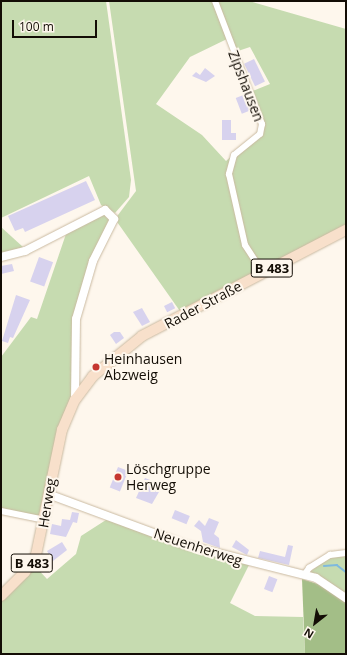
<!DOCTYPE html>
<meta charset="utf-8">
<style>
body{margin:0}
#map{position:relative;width:347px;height:655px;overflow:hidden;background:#fef7ed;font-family:"Open Sans",sans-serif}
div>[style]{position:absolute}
.green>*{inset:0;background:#c6dbb0}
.forest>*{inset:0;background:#a3be87}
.stream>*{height:1.5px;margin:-0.75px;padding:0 0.75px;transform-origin:0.75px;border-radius:0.75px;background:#7eb9de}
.building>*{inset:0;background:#d7d2ee;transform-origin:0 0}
.roads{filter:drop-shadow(0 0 1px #cabaa1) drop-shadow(0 0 1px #cabaa1)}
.minor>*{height:6px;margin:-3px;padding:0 3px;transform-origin:3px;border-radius:3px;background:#fff}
.tertiary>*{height:8px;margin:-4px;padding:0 4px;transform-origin:4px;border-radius:4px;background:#fff}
.primary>*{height:10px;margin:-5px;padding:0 5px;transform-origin:5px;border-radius:5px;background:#f8e0cb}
.dots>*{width:11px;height:11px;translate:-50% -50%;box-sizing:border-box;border:2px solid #fef7ed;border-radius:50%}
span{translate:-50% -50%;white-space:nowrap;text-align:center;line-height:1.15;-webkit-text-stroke:4px #fef7ed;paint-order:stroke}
.shield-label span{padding:1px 3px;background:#fef7ed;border:1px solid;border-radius:3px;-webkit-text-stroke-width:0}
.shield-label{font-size:13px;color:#130d05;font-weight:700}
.street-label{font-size:14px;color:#130d05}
.poi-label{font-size:14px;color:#130d05}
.left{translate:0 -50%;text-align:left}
.frame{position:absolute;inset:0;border:2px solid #130d05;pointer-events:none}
.north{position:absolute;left:295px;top:603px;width:40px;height:40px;-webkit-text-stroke:3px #fef7ed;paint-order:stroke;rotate:211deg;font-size:11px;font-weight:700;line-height:16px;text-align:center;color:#130d05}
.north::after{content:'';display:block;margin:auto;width:14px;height:18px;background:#130d05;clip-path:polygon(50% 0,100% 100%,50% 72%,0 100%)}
.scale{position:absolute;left:12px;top:20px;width:85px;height:18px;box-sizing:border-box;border:2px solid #130d05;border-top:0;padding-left:5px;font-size:12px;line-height:14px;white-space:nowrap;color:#130d05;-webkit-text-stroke:3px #fef7ed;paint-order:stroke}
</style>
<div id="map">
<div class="green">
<i style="clip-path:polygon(1px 1px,106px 1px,131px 180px,129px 197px,115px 213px,101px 205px,89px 176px,1px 218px)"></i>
<i style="clip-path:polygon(109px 1px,214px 1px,227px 39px,190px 57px,156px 104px,202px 135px,226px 161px,263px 129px,250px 92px,270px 84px,250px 47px,235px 52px,216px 1px,249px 1px,346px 29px,346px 229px,182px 314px,115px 219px,136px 191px)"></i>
<i style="clip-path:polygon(99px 214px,111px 216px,79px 302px,74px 401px,44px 518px,1px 510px,1px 357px,31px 317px,37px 319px,67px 231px)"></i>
<i style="clip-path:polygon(1px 227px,23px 247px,1px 254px)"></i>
<i style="clip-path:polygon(109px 518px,249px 565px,230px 603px,255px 616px,303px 617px,305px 654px,1px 653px,1px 597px,33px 564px,47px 579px,76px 554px,81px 536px)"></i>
<i style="clip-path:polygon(346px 554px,346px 595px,310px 572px,331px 555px)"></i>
</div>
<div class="forest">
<i style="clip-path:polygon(302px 579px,324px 586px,346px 603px,346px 654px,305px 654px)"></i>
</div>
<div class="stream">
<i style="left:324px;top:566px;width:13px;rotate:-4deg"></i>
<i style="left:337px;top:565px;width:11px;rotate:38deg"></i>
</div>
<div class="building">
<i style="left:254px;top:59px;width:25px;height:11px;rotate:64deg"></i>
<i style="clip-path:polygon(205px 68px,215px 76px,206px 82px,192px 76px,196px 72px,200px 75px)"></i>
<i style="left:246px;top:94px;width:17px;height:11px;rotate:69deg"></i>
<i style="clip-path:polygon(222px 120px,231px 120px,231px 133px,236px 133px,236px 140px,222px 140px)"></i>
<i style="clip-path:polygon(86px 181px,95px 200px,25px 232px,23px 228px,15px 231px,8px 216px)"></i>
<i style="left:39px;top:257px;width:15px;height:26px;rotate:20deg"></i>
<i style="clip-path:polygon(12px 264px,14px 271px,1px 274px,1px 266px)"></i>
<i style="clip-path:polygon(16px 295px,30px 300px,13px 338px,10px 337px,8px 343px,2px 341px)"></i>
<i style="left:172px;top:302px;width:7px;height:9px;rotate:63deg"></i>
<i style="clip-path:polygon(142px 308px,150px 322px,142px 326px,133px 312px)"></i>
<i style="clip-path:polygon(114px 332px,120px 332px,124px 338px,116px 344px,110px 335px)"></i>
<i style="left:118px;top:467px;width:11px;height:22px;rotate:22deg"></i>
<i style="clip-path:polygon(145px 478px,163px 485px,152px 504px,136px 498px)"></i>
<i style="left:175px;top:510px;width:16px;height:9px;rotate:22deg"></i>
<i style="clip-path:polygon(72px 512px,79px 513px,77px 523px,73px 522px,66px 537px,50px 534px,52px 524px,61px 526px,62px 519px,70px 520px)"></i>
<i style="clip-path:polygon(209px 518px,219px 522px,214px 534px,219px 538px,220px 548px,203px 542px,201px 531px,194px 526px,199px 520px,205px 526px)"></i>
<i style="clip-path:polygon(236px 540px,249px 550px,247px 555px,232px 547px)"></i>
<i style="clip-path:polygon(62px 542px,67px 550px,53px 561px,47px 551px)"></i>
<i style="clip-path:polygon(288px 545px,293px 546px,289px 565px,258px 558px,260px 551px,285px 557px)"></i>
<i style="left:269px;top:576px;width:9px;height:14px;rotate:21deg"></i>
</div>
<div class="roads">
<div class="minor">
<i style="left:215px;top:1px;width:132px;rotate:69.1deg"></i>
<i style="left:262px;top:124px;width:10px;rotate:101deg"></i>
<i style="left:260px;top:134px;width:33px;rotate:141deg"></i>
<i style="left:234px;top:155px;width:20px;rotate:105deg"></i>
<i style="left:229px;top:174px;width:73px;rotate:77.3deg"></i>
<i style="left:245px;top:245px;width:33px;rotate:57deg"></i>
<i style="left:1px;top:511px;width:45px;rotate:11.6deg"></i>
<i style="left:304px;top:575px;width:9px;rotate:-54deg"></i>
<i style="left:309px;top:568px;width:25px;rotate:-32deg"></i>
<i style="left:330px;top:555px;width:16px;rotate:-7deg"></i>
</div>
<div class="tertiary">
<i style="left:1px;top:257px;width:25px;rotate:-14deg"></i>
<i style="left:25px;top:251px;width:90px;rotate:-27.1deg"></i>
<i style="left:105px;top:210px;width:13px;rotate:45deg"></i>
<i style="left:114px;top:219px;width:47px;rotate:116.6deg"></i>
<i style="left:93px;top:261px;width:60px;rotate:106.3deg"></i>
<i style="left:76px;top:319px;width:81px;rotate:90.7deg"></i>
<i style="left:48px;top:494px;width:147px;rotate:20.3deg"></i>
<i style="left:186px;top:545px;width:134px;rotate:14.2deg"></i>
<i style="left:316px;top:578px;width:36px;rotate:34deg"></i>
</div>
<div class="primary">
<i style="left:1px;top:596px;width:34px;rotate:-45deg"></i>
<i style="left:25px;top:572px;width:20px;rotate:-57deg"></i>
<i style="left:36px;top:555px;width:128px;rotate:-78.3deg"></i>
<i style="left:62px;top:430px;width:33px;rotate:-67deg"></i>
<i style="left:75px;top:400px;width:30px;rotate:-53deg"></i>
<i style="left:93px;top:376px;width:63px;rotate:-39.2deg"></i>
<i style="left:142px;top:336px;width:230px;rotate:-27.5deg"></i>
</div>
</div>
<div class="dots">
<i style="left:96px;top:367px;background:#c53730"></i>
<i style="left:118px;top:477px;background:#c53730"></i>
</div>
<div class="shield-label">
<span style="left:272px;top:268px">B 483</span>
<span style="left:32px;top:563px">B 483</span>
</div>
<div class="street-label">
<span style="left:246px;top:86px;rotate:69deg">Zipshausen</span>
<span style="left:203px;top:305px;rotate:-28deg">Rader Straße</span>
<span style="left:47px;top:503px;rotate:-81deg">Herweg</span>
<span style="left:198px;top:547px;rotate:18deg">Neuenherweg</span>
</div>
<div class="poi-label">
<span class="left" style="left:104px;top:367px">Heinhausen<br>Abzweig</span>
<span class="left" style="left:126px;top:477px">Löschgruppe<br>Herweg</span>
</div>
<div class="frame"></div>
<div class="north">N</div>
<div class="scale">100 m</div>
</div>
